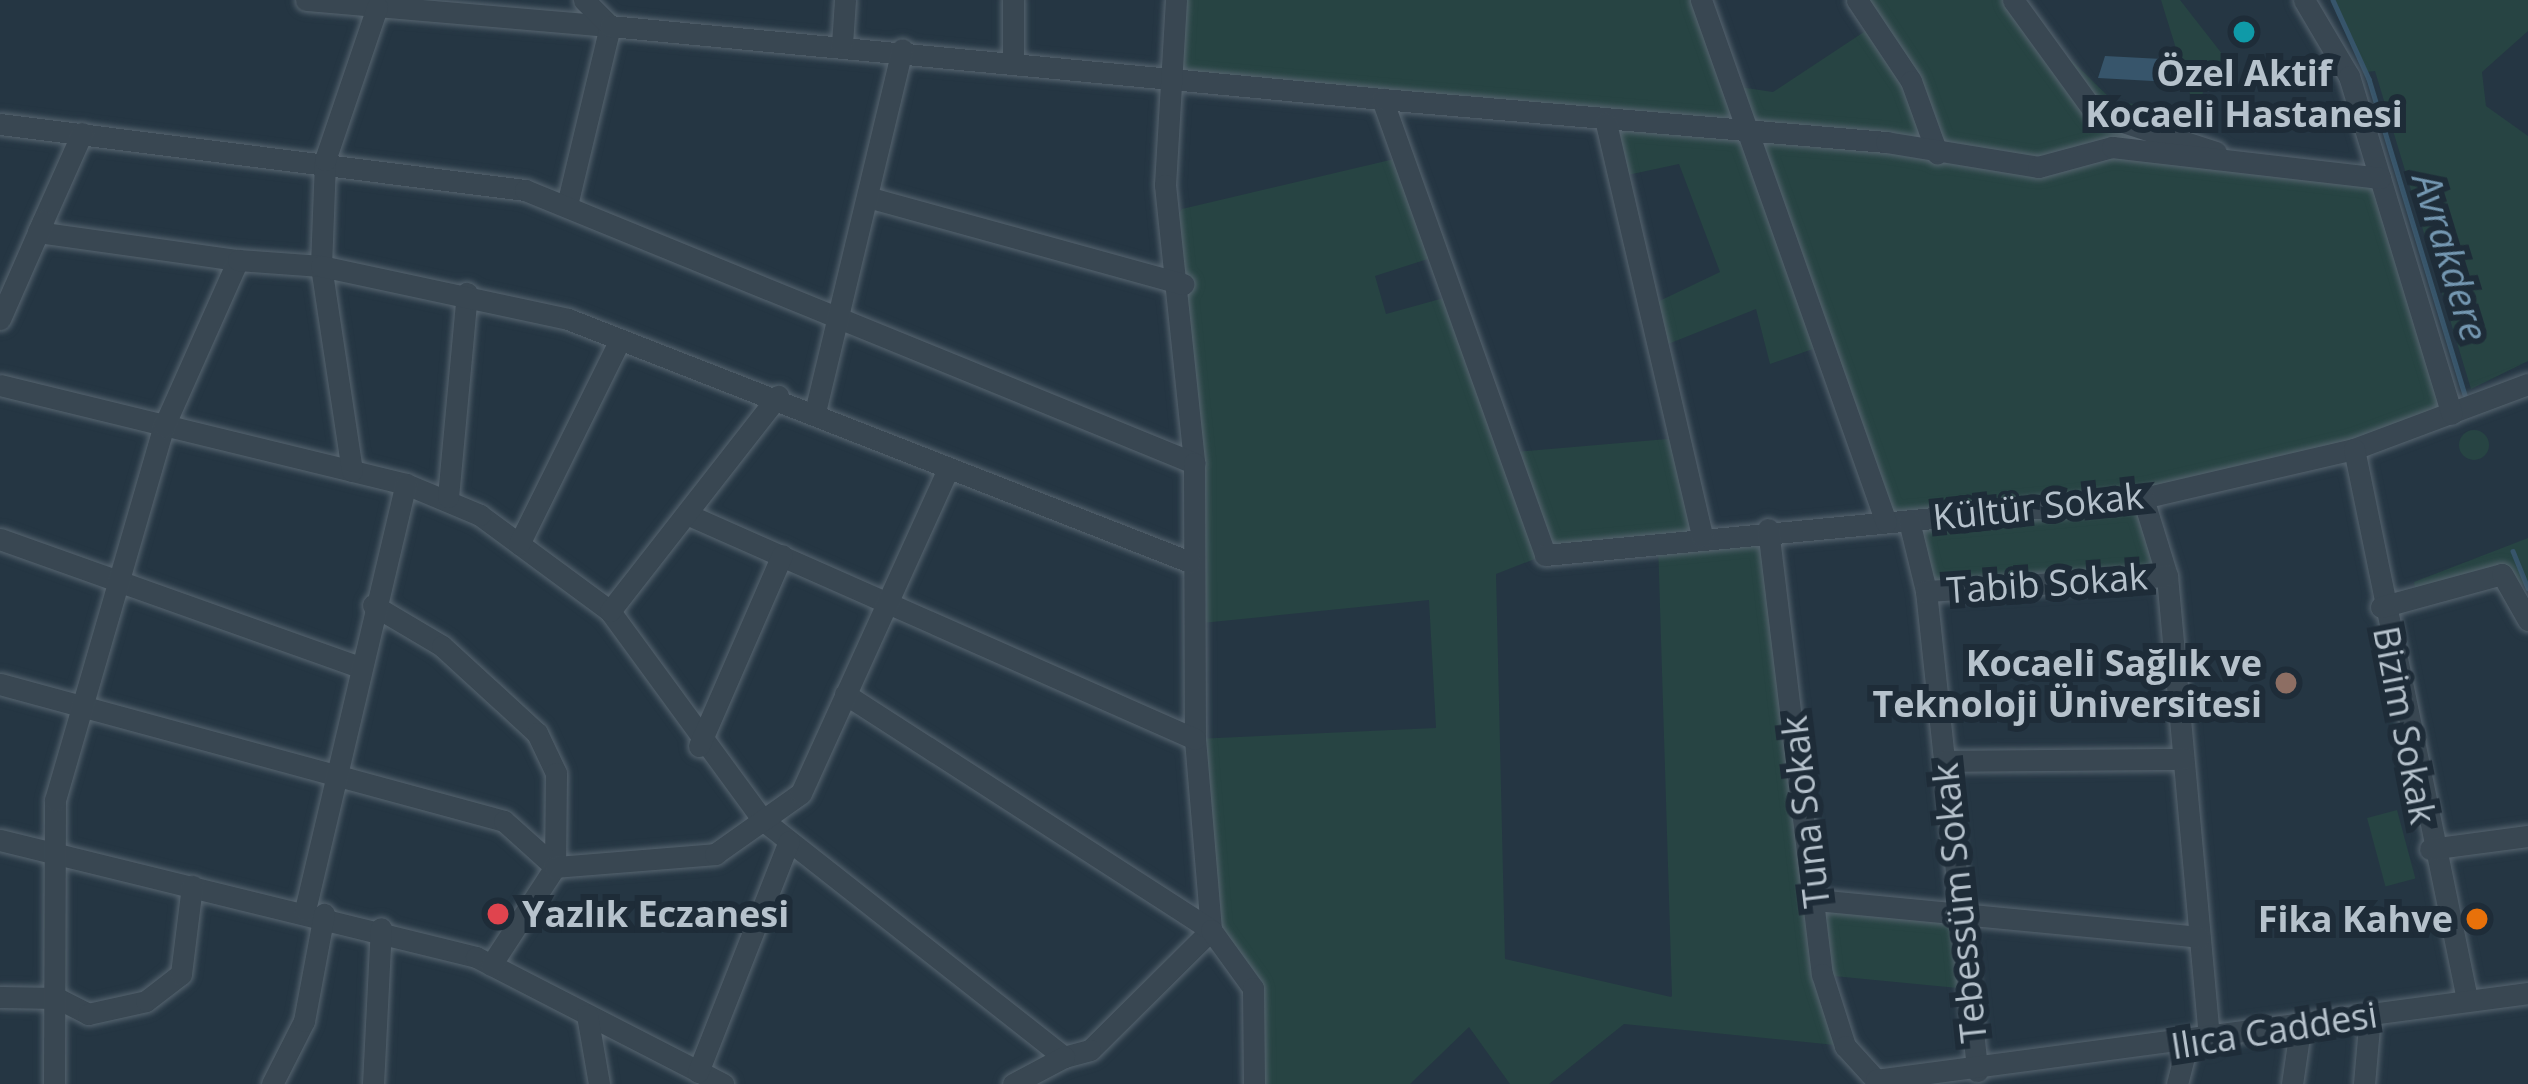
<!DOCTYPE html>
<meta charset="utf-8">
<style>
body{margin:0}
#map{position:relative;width:2528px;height:1084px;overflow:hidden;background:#253643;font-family:"Open Sans",sans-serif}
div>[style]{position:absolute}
.green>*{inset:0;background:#274443;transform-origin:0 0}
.round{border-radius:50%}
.water>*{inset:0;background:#37556b}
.stream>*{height:4.5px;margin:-2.25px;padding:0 2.25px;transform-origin:2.25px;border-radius:2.25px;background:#37556b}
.roads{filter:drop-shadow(0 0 3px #576570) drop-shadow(0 0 3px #576570)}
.minor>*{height:21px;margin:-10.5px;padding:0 10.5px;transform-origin:10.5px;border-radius:10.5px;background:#394752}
.dots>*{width:33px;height:33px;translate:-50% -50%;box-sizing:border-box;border:6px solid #1e2c38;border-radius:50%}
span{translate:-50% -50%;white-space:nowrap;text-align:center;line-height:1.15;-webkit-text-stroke:12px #1e2c38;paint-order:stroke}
.poi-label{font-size:36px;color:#b6c2cc;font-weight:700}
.right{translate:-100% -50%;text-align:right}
.left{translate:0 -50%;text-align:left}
.street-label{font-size:36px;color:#b6c2cc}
.water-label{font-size:39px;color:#7497b1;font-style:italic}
</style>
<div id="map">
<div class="green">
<i style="clip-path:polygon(1176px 0,1701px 0,1733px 86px,1773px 92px,1873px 26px,1857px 0,2013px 0,2095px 113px,2216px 152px,2380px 178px,2452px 414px,2144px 497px,2167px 576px,1926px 591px,1909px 521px,1886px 522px,1827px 344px,1770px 364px,1756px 309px,1658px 348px,1649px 306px,1720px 272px,1679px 164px,1618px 177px,1605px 123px,1165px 71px)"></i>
<i style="clip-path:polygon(2161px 0,2180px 0,2230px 64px,2207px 70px,2198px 119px,2115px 111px,2088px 93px,2065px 54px,2114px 102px,2195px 110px)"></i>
<i style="clip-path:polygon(2333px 0,2528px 0,2528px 31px,2482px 72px,2486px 106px,2528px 136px,2528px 361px,2471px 389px,2375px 71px,2366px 72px)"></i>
<i style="clip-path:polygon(evenodd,1403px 157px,1437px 256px,1375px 276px,1386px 314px,1451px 296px,1504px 453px,1679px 438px,1702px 536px,1768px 529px,1816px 900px,1959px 916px,1968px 989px,1823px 975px,1845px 1046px,1624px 1024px,1549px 1084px,1510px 1084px,1469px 1027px,1410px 1084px,1254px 1084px,1253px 988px,1211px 930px,1195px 739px,1436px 728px,1429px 600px,1192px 624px,1172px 223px,1182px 209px,1403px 157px,1658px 542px,1672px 996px,1671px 997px,1505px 959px,1496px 574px,1545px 555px,1658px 542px)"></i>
<i class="round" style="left:2459px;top:430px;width:30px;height:30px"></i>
<i style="clip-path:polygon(2528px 538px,2528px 587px,2502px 574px,2417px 597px,2414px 582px)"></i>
<i style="left:2397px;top:810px;width:71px;height:31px;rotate:75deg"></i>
</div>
<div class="water">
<i style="clip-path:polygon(2105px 56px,2162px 59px,2171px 82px,2098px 78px)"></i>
</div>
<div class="stream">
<i style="left:2333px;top:0;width:87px;rotate:65.5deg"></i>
<i style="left:2369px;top:79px;width:330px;rotate:73.1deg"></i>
<i style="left:2513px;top:551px;width:40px;rotate:68deg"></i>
</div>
<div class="roads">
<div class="minor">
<i style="left:306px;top:0;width:305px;rotate:4.9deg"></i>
<i style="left:610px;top:26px;width:184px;rotate:103.5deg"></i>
<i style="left:584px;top:0;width:37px;rotate:45deg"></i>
<i style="left:610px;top:26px;width:775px;rotate:5.4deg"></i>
<i style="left:1382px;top:99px;width:484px;rotate:70.3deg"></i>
<i style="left:1545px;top:555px;width:601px;rotate:-5.44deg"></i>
<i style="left:2143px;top:498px;width:217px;rotate:-13.1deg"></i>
<i style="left:2354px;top:449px;width:186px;rotate:-20.5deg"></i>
<i style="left:1176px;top:0;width:185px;rotate:93.4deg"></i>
<i style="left:1165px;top:185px;width:280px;rotate:84deg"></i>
<i style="left:1701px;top:0;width:554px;rotate:70.49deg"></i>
<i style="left:1857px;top:0;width:97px;rotate:56.3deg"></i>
<i style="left:1911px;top:81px;width:77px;rotate:70.1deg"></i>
<i style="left:2013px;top:0;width:140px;rotate:54deg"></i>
<i style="left:2095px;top:113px;width:127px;rotate:17.9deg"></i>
<i style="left:2304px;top:0;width:88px;rotate:59.4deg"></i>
<i style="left:2349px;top:76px;width:353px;rotate:73.1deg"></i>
<i style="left:842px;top:44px;width:44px;rotate:-86.1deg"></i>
<i style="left:1013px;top:57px;width:57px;rotate:-90deg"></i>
<i style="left:1382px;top:99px;width:506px;rotate:4.88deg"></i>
<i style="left:1886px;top:142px;width:154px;rotate:9.3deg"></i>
<i style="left:2038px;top:167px;width:77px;rotate:-15.1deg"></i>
<i style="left:2112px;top:147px;width:270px;rotate:6.6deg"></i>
<i style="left:1606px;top:123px;width:424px;rotate:76.9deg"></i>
<i style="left:0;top:124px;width:529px;rotate:7.17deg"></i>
<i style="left:525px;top:190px;width:723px;rotate:22.2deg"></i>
<i style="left:1194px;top:463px;width:276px;rotate:89.8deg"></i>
<i style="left:1195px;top:739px;width:192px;rotate:85.2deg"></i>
<i style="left:1211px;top:930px;width:170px;rotate:135.2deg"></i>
<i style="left:1090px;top:1050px;width:27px;rotate:165deg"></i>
<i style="left:1064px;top:1057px;width:385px;rotate:-141.8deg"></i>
<i style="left:762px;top:819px;width:258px;rotate:-126.2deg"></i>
<i style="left:610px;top:611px;width:162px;rotate:-143.6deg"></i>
<i style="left:480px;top:515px;width:80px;rotate:-157.3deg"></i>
<i style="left:406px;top:484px;width:418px;rotate:-166.3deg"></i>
<i style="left:82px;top:133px;width:108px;rotate:114deg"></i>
<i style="left:38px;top:232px;width:202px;rotate:8deg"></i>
<i style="left:871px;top:198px;width:324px;rotate:15.4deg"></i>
<i style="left:0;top:319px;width:107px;rotate:-66.3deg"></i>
<i style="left:815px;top:412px;width:373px;rotate:-76.5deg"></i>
<i style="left:2354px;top:449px;width:561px;rotate:78.39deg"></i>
<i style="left:352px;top:471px;width:207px;rotate:-98.6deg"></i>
<i style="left:321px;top:266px;width:106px;rotate:-87.8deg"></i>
<i style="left:325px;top:160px;width:162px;rotate:-71.2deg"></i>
<i style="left:448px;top:497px;width:205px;rotate:-84.7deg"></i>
<i style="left:2143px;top:498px;width:82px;rotate:72.9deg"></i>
<i style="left:2167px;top:576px;width:468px;rotate:84.8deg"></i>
<i style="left:691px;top:516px;width:551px;rotate:23.87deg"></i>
<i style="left:1909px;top:521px;width:72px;rotate:76.3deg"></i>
<i style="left:1926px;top:591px;width:483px;rotate:83.9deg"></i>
<i style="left:1768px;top:529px;width:448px;rotate:83.1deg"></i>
<i style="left:1822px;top:974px;width:76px;rotate:72.3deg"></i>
<i style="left:1845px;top:1046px;width:46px;rotate:47.6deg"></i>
<i style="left:0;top:539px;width:379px;rotate:19.6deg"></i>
<i style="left:519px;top:544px;width:228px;rotate:-63.7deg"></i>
<i style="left:1926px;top:591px;width:241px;rotate:-3.6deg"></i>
<i style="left:373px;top:605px;width:80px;rotate:30.7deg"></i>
<i style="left:442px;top:646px;width:129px;rotate:42.5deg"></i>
<i style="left:537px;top:733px;width:44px;rotate:64.6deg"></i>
<i style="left:556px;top:773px;width:94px;rotate:90.6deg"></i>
<i style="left:2381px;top:607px;width:125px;rotate:-15.3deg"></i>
<i style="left:2502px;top:574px;width:53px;rotate:60.5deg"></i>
<i style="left:610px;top:611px;width:273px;rotate:-52deg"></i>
<i style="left:0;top:684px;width:522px;rotate:15.21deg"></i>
<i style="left:504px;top:821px;width:69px;rotate:42deg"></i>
<i style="left:845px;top:694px;width:435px;rotate:32.8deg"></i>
<i style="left:1211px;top:930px;width:72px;rotate:54.1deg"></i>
<i style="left:1253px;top:988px;width:96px;rotate:89.4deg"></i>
<i style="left:699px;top:746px;width:208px;rotate:-66.5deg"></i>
<i style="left:1944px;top:761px;width:239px;rotate:-0.5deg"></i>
<i style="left:0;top:840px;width:490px;rotate:13.8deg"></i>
<i style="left:476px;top:957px;width:278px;rotate:27.2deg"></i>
<i style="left:2430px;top:849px;width:99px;rotate:-7.6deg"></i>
<i style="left:1816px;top:900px;width:385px;rotate:5.5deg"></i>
<i style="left:305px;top:910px;width:438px;rotate:-76.7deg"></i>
<i style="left:491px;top:965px;width:117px;rotate:-56.9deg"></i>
<i style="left:555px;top:867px;width:161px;rotate:-4.6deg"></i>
<i style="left:715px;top:854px;width:105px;rotate:-35.3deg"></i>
<i style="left:801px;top:793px;width:354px;rotate:-65.6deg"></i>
<i style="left:0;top:997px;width:57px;rotate:1deg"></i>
<i style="left:57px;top:998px;width:35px;rotate:27deg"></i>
<i style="left:88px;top:1014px;width:59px;rotate:-12.6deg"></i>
<i style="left:146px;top:1001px;width:44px;rotate:-37.6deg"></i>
<i style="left:181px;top:974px;width:89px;rotate:-82.9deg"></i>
<i style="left:587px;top:1015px;width:70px;rotate:80.1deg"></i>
<i style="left:698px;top:1072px;width:248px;rotate:-68.5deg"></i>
<i style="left:1876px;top:1080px;width:658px;rotate:-7.6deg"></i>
<i style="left:54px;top:1084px;width:284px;rotate:-89.8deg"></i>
<i style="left:55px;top:800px;width:390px;rotate:-73.8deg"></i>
<i style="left:164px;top:426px;width:182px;rotate:-66deg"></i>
<i style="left:238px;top:260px;width:83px;rotate:4.1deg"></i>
<i style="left:321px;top:266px;width:253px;rotate:12.1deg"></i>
<i style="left:568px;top:319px;width:668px;rotate:21.34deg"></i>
<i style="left:272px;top:1084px;width:71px;rotate:-63.1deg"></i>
<i style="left:304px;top:1021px;width:109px;rotate:-79.4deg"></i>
<i style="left:373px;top:1084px;width:156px;rotate:-87.1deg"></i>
<i style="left:1013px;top:1084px;width:58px;rotate:-27.9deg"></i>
<i style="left:2177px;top:1084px;width:40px;rotate:-75.6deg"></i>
<i style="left:2292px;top:1084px;width:55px;rotate:-81.6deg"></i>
<i style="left:2364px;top:1084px;width:68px;rotate:-85deg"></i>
</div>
</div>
<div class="dots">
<i style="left:2244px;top:32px;background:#0f9aa8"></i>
<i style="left:2286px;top:683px;background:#8d6e63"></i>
<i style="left:498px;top:914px;background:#e0444e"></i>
<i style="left:2477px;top:919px;background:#e8710a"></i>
</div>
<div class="poi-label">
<span style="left:2244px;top:93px">Özel Aktif<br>Kocaeli Hastanesi</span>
<span class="right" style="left:2262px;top:683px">Kocaeli Sağlık ve<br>Teknoloji Üniversitesi</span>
<span class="left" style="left:522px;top:914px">Yazlık Eczanesi</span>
<span class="right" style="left:2453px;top:919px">Fika Kahve</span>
</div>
<div class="street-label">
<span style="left:2038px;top:506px;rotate:-6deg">Kültür Sokak</span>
<span style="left:2047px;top:583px;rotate:-4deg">Tabib Sokak</span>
<span style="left:2405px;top:725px;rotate:79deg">Bizim Sokak</span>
<span style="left:1805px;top:812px;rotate:-97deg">Tuna Sokak</span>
<span style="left:1959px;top:903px;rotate:-96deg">Tebessüm Sokak</span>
<span style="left:2274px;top:1030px;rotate:-9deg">Ilıca Caddesi</span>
</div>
<div class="water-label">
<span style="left:2451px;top:257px;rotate:73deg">Avrakdere</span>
</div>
</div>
